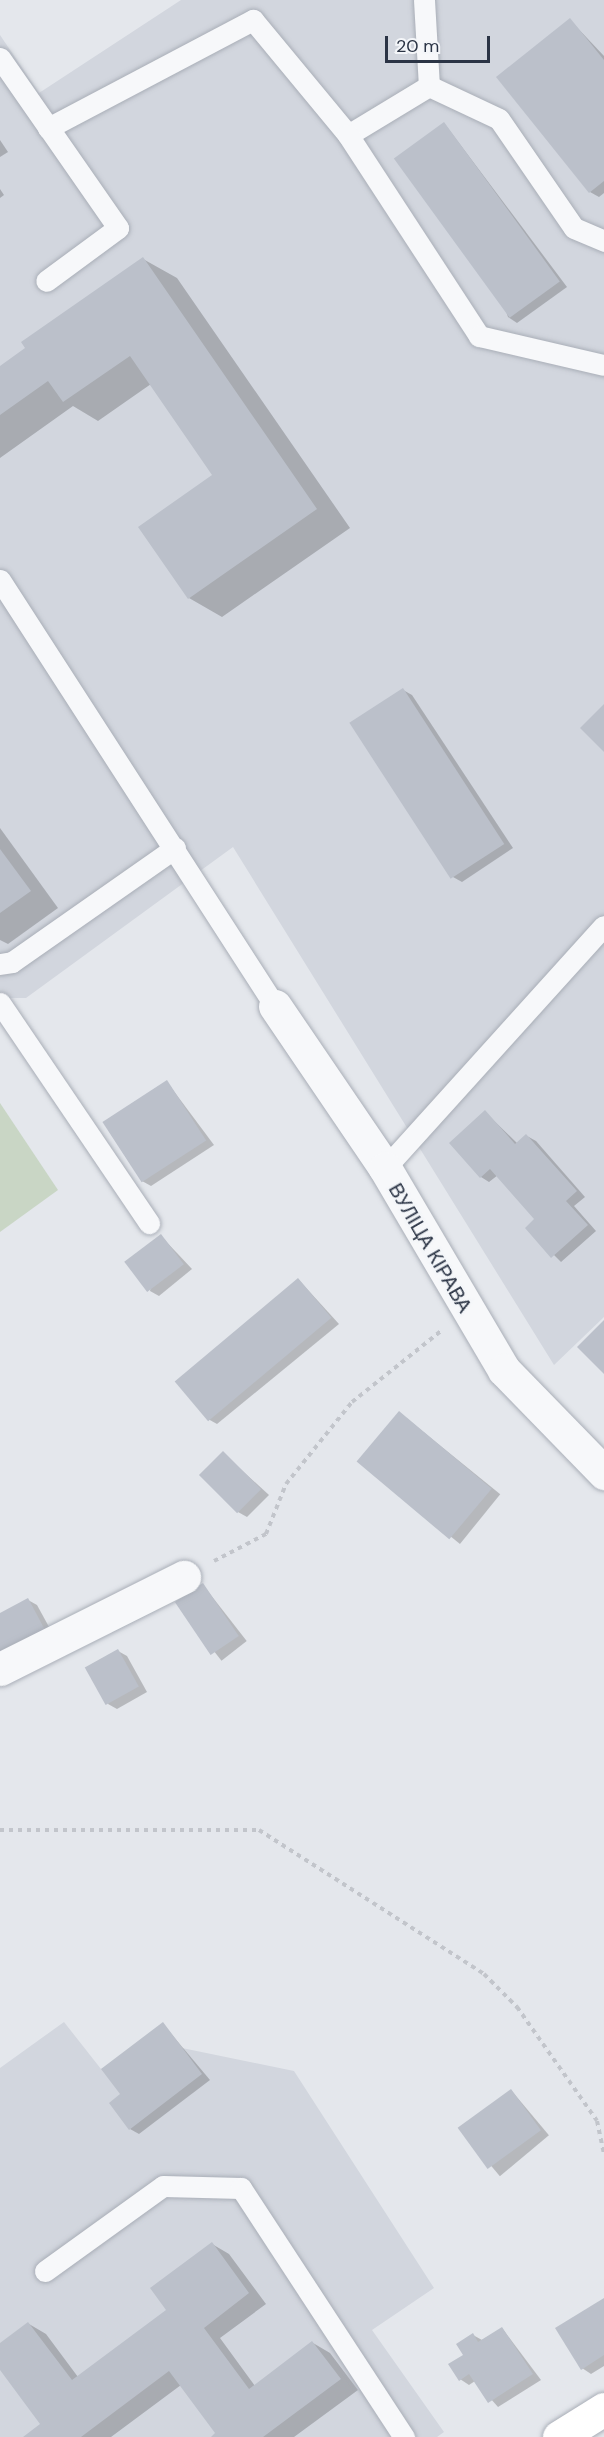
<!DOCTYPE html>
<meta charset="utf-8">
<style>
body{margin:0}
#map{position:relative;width:604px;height:2437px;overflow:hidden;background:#e4e7ec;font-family:"DM Sans",sans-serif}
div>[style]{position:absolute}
.built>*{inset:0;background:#d2d6de}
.green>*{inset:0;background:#c9d6c5}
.shadow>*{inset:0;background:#0003;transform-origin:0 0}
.building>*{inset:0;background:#bbc0ca;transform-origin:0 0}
.path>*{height:4px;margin-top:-2px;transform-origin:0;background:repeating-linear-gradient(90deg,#c2c5cb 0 4.5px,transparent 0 9px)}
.roads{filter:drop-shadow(0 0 2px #a9aeb7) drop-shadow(0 0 2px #a9aeb7)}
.service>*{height:21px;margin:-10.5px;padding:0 10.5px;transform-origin:10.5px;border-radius:10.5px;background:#f7f8fa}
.minor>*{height:33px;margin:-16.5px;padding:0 16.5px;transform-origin:16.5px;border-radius:16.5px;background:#f7f8fa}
.secondary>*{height:33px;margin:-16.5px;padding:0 16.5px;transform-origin:16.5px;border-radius:16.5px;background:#fff}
span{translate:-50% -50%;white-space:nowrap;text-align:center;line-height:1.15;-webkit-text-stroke:5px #f4f6f9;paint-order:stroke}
.street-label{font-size:20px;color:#2b3445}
.scale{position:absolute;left:385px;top:36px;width:105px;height:27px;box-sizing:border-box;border:3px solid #2b3445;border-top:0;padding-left:8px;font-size:18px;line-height:21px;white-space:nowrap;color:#2b3445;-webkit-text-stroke:4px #f4f6f9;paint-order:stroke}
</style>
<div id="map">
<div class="built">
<i style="clip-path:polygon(181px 0,604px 0,604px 1317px,554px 1365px,233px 847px,26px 998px,0 998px,0 35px,39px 93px)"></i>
<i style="clip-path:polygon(64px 2022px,101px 2069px,182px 2048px,294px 2071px,434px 2288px,372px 2330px,444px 2432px,437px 2437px,0 2437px,0 2068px)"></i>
</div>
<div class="green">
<i style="clip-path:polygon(0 1103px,58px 1190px,0 1232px)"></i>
</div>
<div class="shadow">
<i style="clip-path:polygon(570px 20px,604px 56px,604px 193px,599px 197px,590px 192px)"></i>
<i style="clip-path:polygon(444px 123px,567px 287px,517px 323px,508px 317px)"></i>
<i style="clip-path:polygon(0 140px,8px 152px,0 157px)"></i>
<i style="clip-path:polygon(0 189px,4px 195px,0 198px)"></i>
<i style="clip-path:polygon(143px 259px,177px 278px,350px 528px,222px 617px,189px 598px,214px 476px,151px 384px,98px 421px,73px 406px,0 458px,0 368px)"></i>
<i style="clip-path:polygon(403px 690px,412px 695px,513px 848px,462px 882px,453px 877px)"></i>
<i style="clip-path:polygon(0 828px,58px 908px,8px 944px,0 940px)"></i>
<i style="clip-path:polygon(167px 1082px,214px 1145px,151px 1186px,142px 1181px)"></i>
<i style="clip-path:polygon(485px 1112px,518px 1144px,527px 1136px,536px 1141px,585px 1197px,574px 1206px,596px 1231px,561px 1262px,527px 1228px,536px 1219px,498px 1175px,489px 1182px,481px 1177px)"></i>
<i style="clip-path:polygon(161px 1236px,192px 1269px,159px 1296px,150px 1291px)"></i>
<i style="clip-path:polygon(298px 1279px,339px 1324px,217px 1424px,208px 1419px)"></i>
<i style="left:400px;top:1413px;width:129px;height:64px;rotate:39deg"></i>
<i style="clip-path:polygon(223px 1453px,269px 1495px,247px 1517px,238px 1512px)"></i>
<i style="left:203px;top:1585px;width:71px;height:32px;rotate:52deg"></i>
<i style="clip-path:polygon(28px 1600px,37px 1605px,54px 1636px,0 1615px)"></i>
<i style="clip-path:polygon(118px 1651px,127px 1656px,147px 1692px,117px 1709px,108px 1704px)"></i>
<i style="clip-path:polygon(163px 2024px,210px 2080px,139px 2134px,130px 2129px)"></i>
<i style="left:511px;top:2090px;width:59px;height:64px;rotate:50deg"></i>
<i style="clip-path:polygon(212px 2244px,229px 2254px,266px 2304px,220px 2338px,255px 2386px,313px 2343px,330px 2353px,358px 2390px,294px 2437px,213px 2437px,217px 2434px,181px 2385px,111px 2437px,26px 2437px,42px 2425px,0 2368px,0 2345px,29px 2324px,46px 2334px,78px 2377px,168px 2310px)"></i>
<i style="clip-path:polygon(604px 2300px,604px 2366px,591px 2374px,582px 2368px)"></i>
<i style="clip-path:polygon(502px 2328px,541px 2380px,498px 2407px,475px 2381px,469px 2385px,460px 2379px,473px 2335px,482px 2340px)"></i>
</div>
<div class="building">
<i style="clip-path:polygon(570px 18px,604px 60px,604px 181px,589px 193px,496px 77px)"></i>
<i style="left:444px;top:122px;width:197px;height:62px;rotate:54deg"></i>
<i style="clip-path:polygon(143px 257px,317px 509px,188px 599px,138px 527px,212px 475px,130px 356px,63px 402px,48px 381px,0 415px,0 366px,25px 348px,21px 342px)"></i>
<i style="left:403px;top:688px;width:186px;height:64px;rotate:57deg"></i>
<i style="clip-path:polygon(604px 704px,604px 752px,580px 728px)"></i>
<i style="clip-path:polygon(0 849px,31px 891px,0 913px)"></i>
<i style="left:167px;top:1080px;width:72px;height:77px;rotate:57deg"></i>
<i style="clip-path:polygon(485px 1110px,515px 1144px,526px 1134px,577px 1191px,566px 1201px,588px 1225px,551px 1258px,525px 1228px,534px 1219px,490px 1169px,480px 1178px,449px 1143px)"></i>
<i style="left:161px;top:1234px;width:38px;height:46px;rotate:53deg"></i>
<i style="left:298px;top:1278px;width:52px;height:161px;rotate:50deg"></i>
<i style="clip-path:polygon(604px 1320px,604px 1374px,577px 1347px)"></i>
<i style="left:399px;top:1411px;width:121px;height:66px;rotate:40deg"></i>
<i style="left:223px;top:1451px;width:54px;height:34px;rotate:45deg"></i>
<i style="left:203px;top:1583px;width:64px;height:34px;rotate:56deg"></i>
<i style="clip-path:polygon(28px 1598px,45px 1630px,0 1656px,0 1613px)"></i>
<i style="left:118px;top:1649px;width:43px;height:38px;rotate:61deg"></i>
<i style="clip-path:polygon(163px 2022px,202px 2074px,129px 2130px,109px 2103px,120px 2094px,101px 2069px)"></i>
<i style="left:511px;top:2089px;width:51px;height:66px;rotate:54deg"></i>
<i style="clip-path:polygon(212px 2242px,249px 2293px,204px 2328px,249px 2389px,312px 2341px,341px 2379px,263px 2437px,211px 2437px,215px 2433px,169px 2371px,81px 2437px,23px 2437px,40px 2424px,0 2370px,0 2343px,28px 2322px,72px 2380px,166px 2310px,150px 2288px)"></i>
<i style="clip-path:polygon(604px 2298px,604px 2355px,581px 2370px,555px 2328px)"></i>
<i style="clip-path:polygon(502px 2327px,533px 2374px,488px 2403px,469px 2374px,459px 2381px,448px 2364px,463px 2355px,456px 2344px,473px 2333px,478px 2342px)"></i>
</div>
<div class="path">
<i style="left:214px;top:1561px;width:59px;rotate:-27.4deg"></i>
<i style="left:266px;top:1534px;width:54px;rotate:-68.2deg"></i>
<i style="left:286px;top:1484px;width:105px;rotate:-51.2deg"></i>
<i style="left:352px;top:1402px;width:114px;rotate:-38.6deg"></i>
<i style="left:0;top:1830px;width:259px"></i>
<i style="left:259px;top:1830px;width:267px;rotate:32.6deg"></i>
<i style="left:484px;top:1974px;width:47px;rotate:45deg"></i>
<i style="left:517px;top:2007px;width:139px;rotate:54.9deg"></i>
<i style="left:597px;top:2121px;width:33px;rotate:78deg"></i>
</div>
<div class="roads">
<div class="service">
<i style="left:424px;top:0;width:86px;rotate:86.7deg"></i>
<i style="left:0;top:58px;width:207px;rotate:55.2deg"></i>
<i style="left:118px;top:228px;width:89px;rotate:143.6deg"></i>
<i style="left:429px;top:86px;width:77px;rotate:25.2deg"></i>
<i style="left:499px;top:119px;width:132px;rotate:55.5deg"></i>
<i style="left:574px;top:228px;width:33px;rotate:23deg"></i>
<i style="left:48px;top:128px;width:232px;rotate:-27.8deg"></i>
<i style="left:253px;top:20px;width:149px;rotate:50.4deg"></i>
<i style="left:348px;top:135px;width:95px;rotate:-31.2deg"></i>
<i style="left:348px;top:135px;width:240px;rotate:56.9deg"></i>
<i style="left:479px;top:336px;width:128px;rotate:13.1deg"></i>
<i style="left:0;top:580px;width:507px;rotate:57.16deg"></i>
<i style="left:0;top:964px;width:12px;rotate:-9deg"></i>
<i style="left:12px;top:962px;width:199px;rotate:-35deg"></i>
<i style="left:0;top:1003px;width:266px;rotate:55.9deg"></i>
<i style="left:385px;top:1168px;width:326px;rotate:-47.9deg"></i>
<i style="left:45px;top:2271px;width:145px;rotate:-35.8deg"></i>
<i style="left:163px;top:2186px;width:78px;rotate:1.5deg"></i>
<i style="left:241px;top:2188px;width:298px;rotate:56.8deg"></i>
</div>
<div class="minor">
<i style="left:275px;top:1006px;width:196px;rotate:55.8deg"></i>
<i style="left:385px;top:1168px;width:234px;rotate:59.5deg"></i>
<i style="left:504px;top:1370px;width:144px;rotate:45.8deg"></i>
<i style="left:0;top:1669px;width:206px;rotate:-26.6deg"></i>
</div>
<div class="secondary">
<i style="left:559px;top:2437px;width:53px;rotate:-31.9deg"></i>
</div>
</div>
<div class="street-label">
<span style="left:430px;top:1248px;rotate:60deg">ВУЛІЦА КІРАВА</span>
</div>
<div class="scale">20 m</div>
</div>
